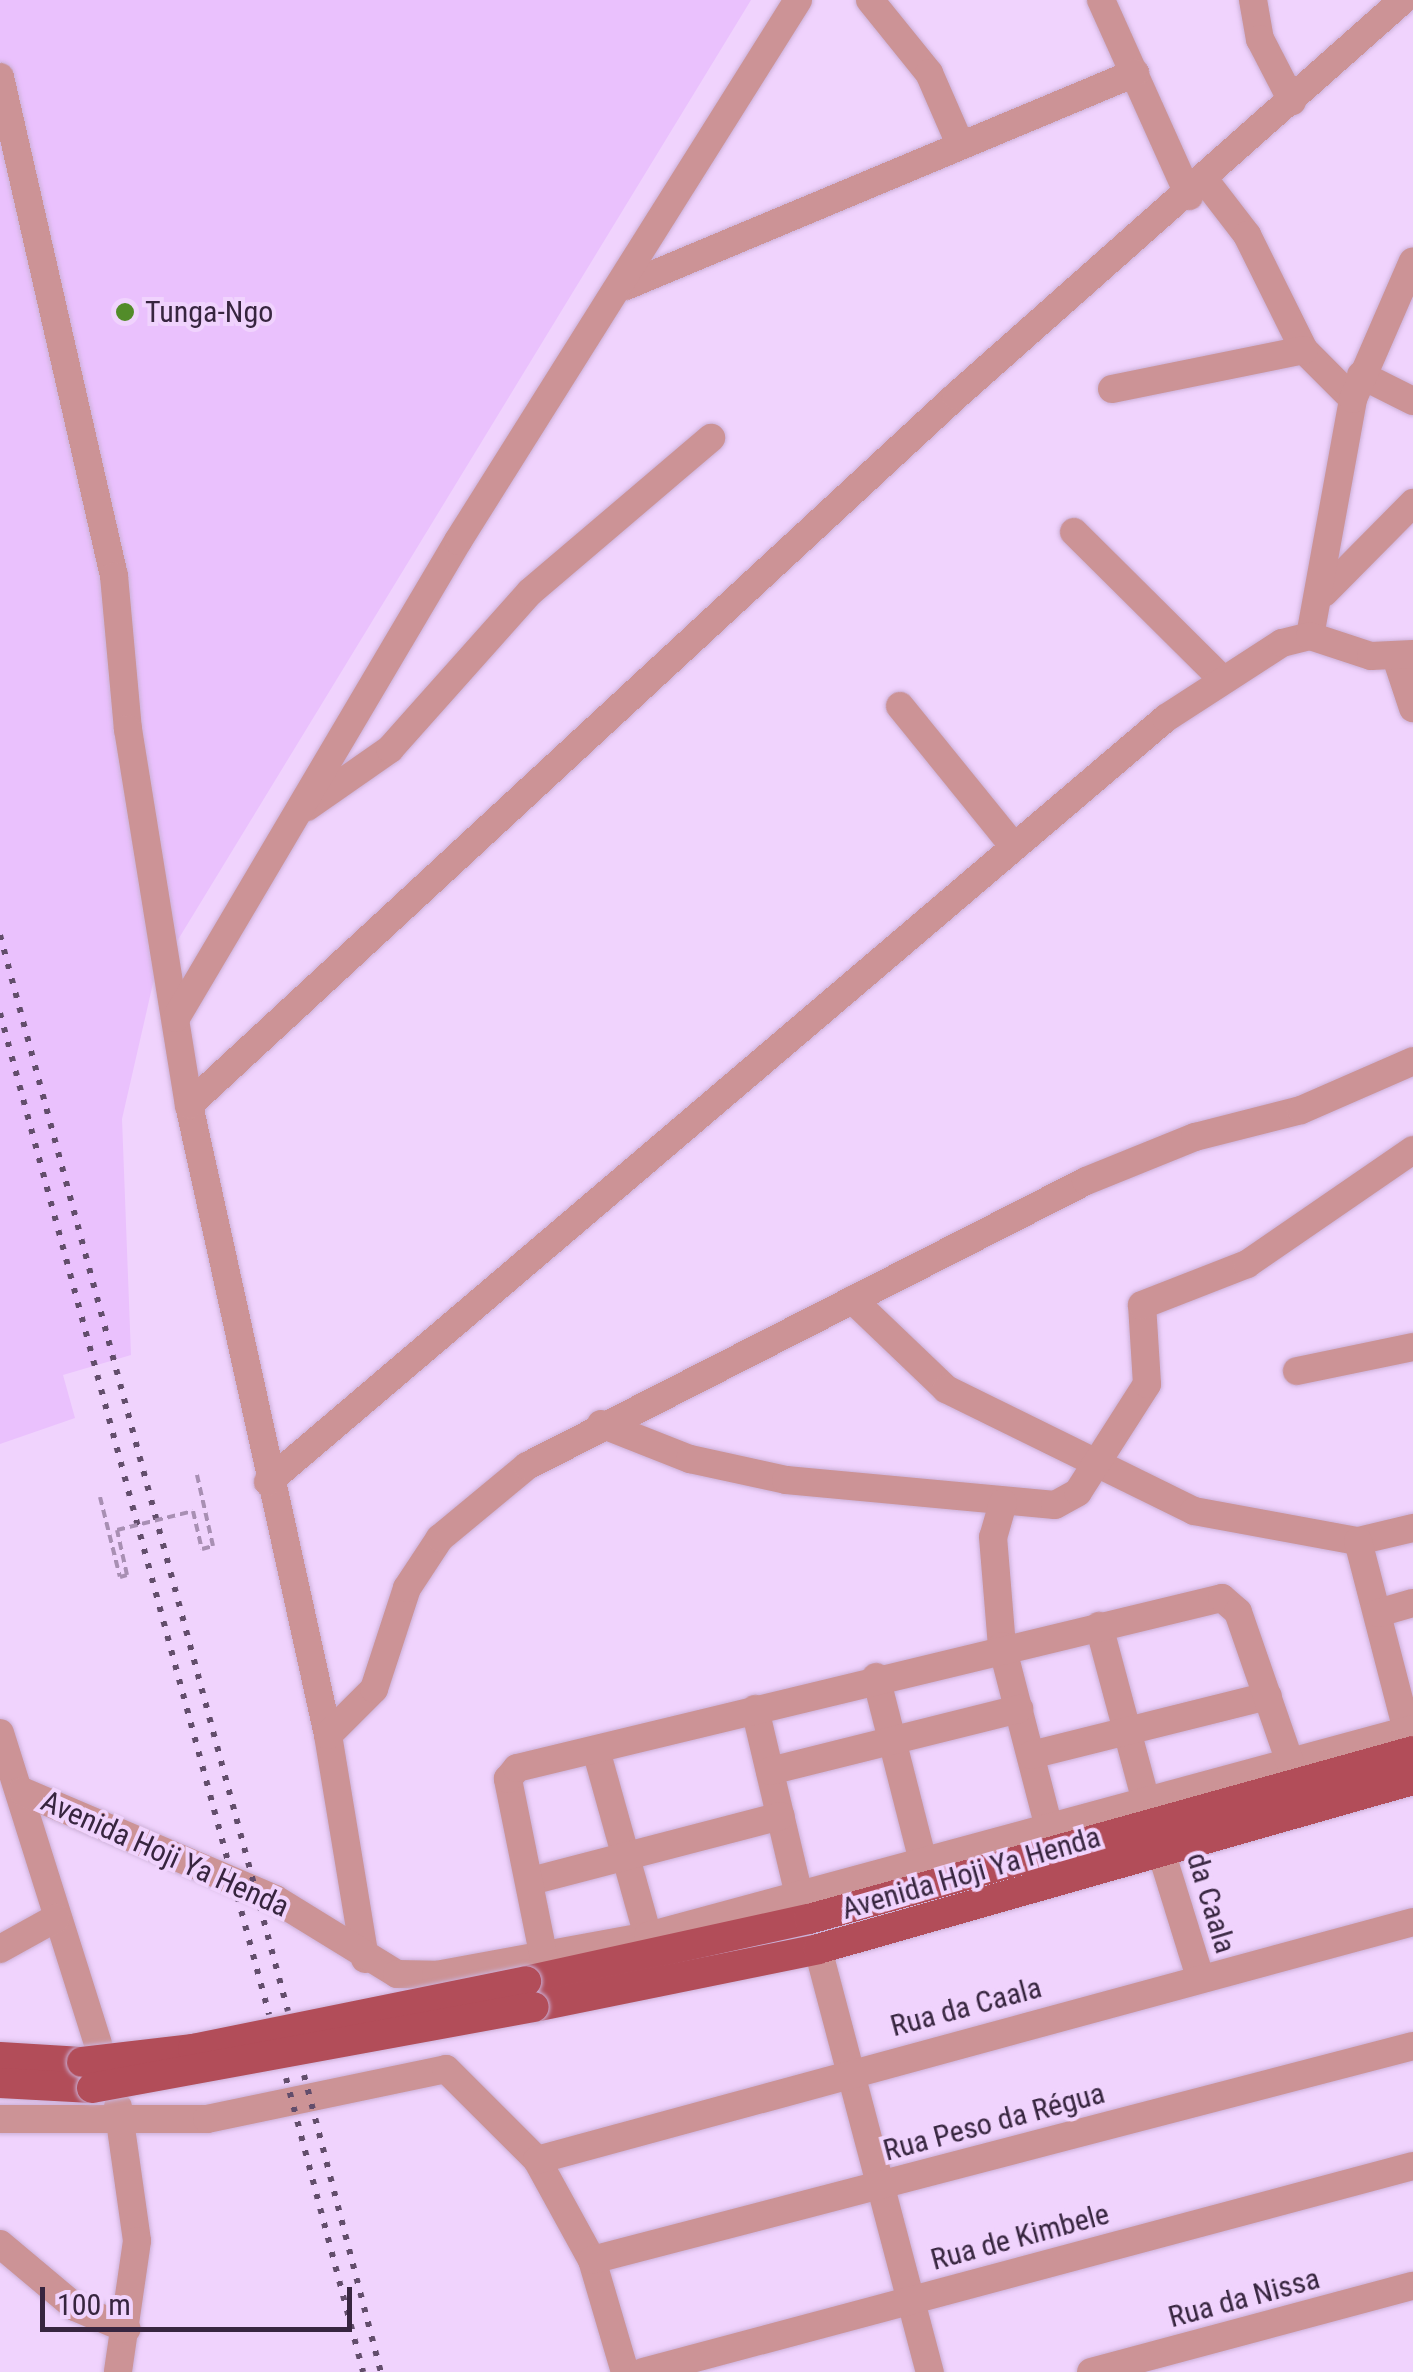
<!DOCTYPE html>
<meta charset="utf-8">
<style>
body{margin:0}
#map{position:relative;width:1413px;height:2372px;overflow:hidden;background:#f0d3fd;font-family:"Roboto Condensed",sans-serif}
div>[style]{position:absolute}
.built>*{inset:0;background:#eac1fd}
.path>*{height:4px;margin-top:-2px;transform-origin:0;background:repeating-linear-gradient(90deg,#a88fb3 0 8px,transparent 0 13px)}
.roads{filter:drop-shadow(0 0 2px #cbb0d7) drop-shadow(0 0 2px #cbb0d7)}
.minor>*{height:28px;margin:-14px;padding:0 14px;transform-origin:14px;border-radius:14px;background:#cc9396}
.major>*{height:30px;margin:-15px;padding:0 15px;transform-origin:15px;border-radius:15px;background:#b24d59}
.rail>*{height:6px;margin-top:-3px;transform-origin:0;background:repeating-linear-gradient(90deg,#624d6b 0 5px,transparent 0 15px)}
.path-bridge>*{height:4px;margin-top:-2px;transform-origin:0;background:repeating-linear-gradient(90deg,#a88fb3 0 8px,transparent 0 13px)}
.bridges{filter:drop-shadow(0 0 2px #cbb0d7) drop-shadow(0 0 2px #cbb0d7)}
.major-bridge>*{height:30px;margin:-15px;padding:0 15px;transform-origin:15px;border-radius:15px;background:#b24d59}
.dots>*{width:28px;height:28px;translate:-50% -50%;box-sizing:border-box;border:5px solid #f0d3fd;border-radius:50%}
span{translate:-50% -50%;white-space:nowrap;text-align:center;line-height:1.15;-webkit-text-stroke:8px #f0d3fd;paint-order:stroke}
.poi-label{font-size:30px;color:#37253f}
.left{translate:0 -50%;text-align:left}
.street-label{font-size:30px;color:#37253f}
.scale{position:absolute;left:40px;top:2287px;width:312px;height:45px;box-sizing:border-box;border:5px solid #37253f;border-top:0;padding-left:12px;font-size:30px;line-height:35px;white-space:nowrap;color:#37253f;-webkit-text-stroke:8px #f0d3fd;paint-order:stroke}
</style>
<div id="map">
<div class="built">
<i style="clip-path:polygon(0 0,751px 0,154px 979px,122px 1119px,131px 1355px,63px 1375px,75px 1418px,0 1444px)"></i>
</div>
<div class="path">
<i style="left:100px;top:1497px;width:82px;rotate:76deg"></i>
<i style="left:120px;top:1577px;width:7px;rotate:-16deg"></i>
<i style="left:127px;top:1575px;width:46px;rotate:-102.5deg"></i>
<i style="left:193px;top:1511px;width:39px;rotate:77deg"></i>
<i style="left:202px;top:1549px;width:11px;rotate:-15deg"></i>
<i style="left:213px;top:1546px;width:73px;rotate:-102.7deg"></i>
</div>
<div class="roads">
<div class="minor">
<i style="left:870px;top:0;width:94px;rotate:51.1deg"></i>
<i style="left:929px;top:73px;width:77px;rotate:66.4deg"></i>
<i style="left:1101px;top:0;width:215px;rotate:65.8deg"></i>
<i style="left:1253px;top:0;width:40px;rotate:80deg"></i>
<i style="left:1260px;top:39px;width:70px;rotate:62.7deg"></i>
<i style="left:0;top:77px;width:512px;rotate:77.13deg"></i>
<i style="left:114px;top:576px;width:154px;rotate:84.8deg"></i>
<i style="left:128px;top:729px;width:381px;rotate:80.8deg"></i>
<i style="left:189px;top:1105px;width:645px;rotate:77.56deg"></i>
<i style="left:328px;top:1735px;width:227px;rotate:80.6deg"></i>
<i style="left:1207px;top:183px;width:66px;rotate:52.4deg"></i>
<i style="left:1247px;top:235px;width:128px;rotate:63.6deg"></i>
<i style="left:1304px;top:350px;width:69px;rotate:45deg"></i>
<i style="left:626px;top:286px;width:552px;rotate:-22.71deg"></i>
<i style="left:1361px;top:375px;width:58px;rotate:26.6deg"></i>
<i style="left:1112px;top:389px;width:196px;rotate:-11.5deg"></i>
<i style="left:1074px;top:532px;width:209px;rotate:44.8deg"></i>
<i style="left:1324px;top:593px;width:127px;rotate:-45.3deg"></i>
<i style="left:1310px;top:636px;width:241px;rotate:-79.7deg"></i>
<i style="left:1353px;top:399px;width:150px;rotate:-66.5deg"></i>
<i style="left:1396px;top:657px;width:54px;rotate:71.6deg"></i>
<i style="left:900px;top:706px;width:176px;rotate:51deg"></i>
<i style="left:307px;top:807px;width:101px;rotate:-34.9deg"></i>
<i style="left:390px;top:749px;width:210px;rotate:-48.3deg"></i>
<i style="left:530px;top:592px;width:238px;rotate:-40.4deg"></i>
<i style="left:176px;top:1018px;width:554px;rotate:-59.41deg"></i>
<i style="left:458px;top:541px;width:639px;rotate:-57.85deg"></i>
<i style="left:189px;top:1105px;width:1044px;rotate:-42.75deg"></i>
<i style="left:956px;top:396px;width:597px;rotate:-41.54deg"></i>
<i style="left:853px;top:1300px;width:129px;rotate:43.7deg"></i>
<i style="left:946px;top:1389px;width:276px;rotate:26.2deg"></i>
<i style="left:1194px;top:1511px;width:167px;rotate:10.4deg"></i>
<i style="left:1358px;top:1541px;width:57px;rotate:-13.3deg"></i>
<i style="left:1297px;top:1371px;width:118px;rotate:-11.7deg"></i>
<i style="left:601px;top:1424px;width:96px;rotate:21.5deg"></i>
<i style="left:690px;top:1459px;width:98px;rotate:12.3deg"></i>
<i style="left:786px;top:1480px;width:270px;rotate:5.3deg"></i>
<i style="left:1055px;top:1505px;width:26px;rotate:-29deg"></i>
<i style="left:1078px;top:1492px;width:128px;rotate:-57.4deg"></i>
<i style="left:1147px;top:1384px;width:79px;rotate:-93.6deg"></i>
<i style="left:1142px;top:1305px;width:113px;rotate:-21.3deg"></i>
<i style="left:1247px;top:1264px;width:201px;rotate:-34.5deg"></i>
<i style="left:268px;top:1482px;width:1179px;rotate:-40.39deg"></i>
<i style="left:1166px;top:718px;width:138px;rotate:-32.9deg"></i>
<i style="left:1282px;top:643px;width:29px;rotate:-14deg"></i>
<i style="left:1310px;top:636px;width:64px;rotate:18.2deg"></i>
<i style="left:1371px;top:656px;width:42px;rotate:-2.7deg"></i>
<i style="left:1003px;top:1503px;width:35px;rotate:106deg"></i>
<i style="left:993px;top:1537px;width:109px;rotate:85.3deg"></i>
<i style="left:1002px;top:1646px;width:203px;rotate:75.5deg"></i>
<i style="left:1358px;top:1541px;width:195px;rotate:75.5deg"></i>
<i style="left:1378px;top:1613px;width:36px;rotate:-16deg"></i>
<i style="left:1099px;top:1626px;width:181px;rotate:75deg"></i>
<i style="left:876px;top:1677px;width:191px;rotate:75.7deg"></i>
<i style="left:755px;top:1709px;width:191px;rotate:76.7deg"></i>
<i style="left:0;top:1733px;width:326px;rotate:72.5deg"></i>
<i style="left:328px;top:1735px;width:65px;rotate:-45deg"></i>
<i style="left:374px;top:1689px;width:106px;rotate:-71.9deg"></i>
<i style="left:407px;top:1588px;width:60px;rotate:-56.6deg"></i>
<i style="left:440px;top:1538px;width:113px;rotate:-39.6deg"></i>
<i style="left:527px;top:1466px;width:627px;rotate:-27.01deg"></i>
<i style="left:1086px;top:1181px;width:118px;rotate:-22deg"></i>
<i style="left:1195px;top:1137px;width:109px;rotate:-14.3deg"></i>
<i style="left:1301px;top:1110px;width:122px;rotate:-23.6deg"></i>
<i style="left:596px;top:1750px;width:193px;rotate:74.4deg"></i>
<i style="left:1031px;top:1755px;width:244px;rotate:-14deg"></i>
<i style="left:770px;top:1771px;width:257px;rotate:-14deg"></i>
<i style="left:22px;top:1791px;width:275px;rotate:23.1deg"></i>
<i style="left:275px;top:1899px;width:143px;rotate:31.6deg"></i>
<i style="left:397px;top:1974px;width:39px;rotate:1deg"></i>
<i style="left:436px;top:1975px;width:216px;rotate:-10.4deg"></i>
<i style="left:648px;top:1936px;width:793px;rotate:-15.14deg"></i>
<i style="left:1160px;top:1848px;width:135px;rotate:72.8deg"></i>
<i style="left:531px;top:1881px;width:258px;rotate:-14.6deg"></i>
<i style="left:0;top:1949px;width:64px;rotate:-29deg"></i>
<i style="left:818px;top:1949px;width:438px;rotate:75.2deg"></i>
<i style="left:544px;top:1958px;width:183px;rotate:-101.4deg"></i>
<i style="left:508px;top:1779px;width:14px;rotate:-51deg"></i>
<i style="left:517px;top:1768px;width:725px;rotate:-13.56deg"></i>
<i style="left:1222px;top:1598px;width:21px;rotate:41deg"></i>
<i style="left:1238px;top:1612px;width:159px;rotate:70.9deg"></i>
<i style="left:118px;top:2107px;width:135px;rotate:81.9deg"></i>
<i style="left:137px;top:2241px;width:132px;rotate:98.3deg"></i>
<i style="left:0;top:2119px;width:207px"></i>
<i style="left:207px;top:2119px;width:244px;rotate:-11.8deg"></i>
<i style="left:446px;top:2069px;width:129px;rotate:45deg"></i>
<i style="left:537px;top:2160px;width:114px;rotate:61.2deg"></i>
<i style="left:592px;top:2260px;width:117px;rotate:73.6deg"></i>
<i style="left:537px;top:2160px;width:908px;rotate:-15.2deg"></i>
<i style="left:0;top:2244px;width:98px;rotate:40deg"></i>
<i style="left:75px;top:2307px;width:56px;rotate:22.9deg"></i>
<i style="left:592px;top:2260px;width:848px;rotate:-14.61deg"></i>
<i style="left:643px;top:2372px;width:797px;rotate:-14.98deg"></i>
<i style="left:1091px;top:2372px;width:333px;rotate:-15deg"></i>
</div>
<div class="major">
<i style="left:526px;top:1981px;width:290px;rotate:-12.4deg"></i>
<i style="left:809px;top:1919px;width:627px;rotate:-15.54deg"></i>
<i style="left:534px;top:2007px;width:290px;rotate:-11.5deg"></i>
<i style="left:818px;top:1949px;width:619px;rotate:-15.86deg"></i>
<i style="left:0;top:2057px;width:82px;rotate:3.5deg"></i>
<i style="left:0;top:2083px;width:92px;rotate:3.1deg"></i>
</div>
</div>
<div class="rail">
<i style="left:0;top:935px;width:1114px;rotate:75.02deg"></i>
<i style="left:0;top:1013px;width:1037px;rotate:74.96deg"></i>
<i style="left:304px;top:2075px;width:307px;rotate:75.5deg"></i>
<i style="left:286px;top:2078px;width:304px;rotate:75.3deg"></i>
</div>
<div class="path-bridge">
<i style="left:117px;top:1530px;width:78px;rotate:-14deg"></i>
</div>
<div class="bridges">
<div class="major-bridge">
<i style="left:82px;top:2062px;width:112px;rotate:-6.7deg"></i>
<i style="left:193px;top:2049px;width:340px;rotate:-11.5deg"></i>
<i style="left:92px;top:2088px;width:449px;rotate:-10.4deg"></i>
</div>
</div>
<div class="dots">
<i style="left:125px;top:312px;background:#528c29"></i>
</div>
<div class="poi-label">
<span class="left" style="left:145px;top:312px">Tunga-Ngo</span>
</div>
<div class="street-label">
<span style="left:165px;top:1854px;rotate:24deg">Avenida Hoji Ya Henda</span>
<span style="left:971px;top:1873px;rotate:-16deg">Avenida Hoji Ya Henda</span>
<span style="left:1211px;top:1903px;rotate:73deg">da Caala</span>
<span style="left:966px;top:2007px;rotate:-15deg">Rua da Caala</span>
<span style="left:994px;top:2122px;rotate:-15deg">Rua Peso da Régua</span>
<span style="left:1020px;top:2237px;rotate:-15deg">Rua de Kimbele</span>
<span style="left:1244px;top:2298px;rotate:-15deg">Rua da Nissa</span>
</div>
<div class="scale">100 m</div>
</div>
